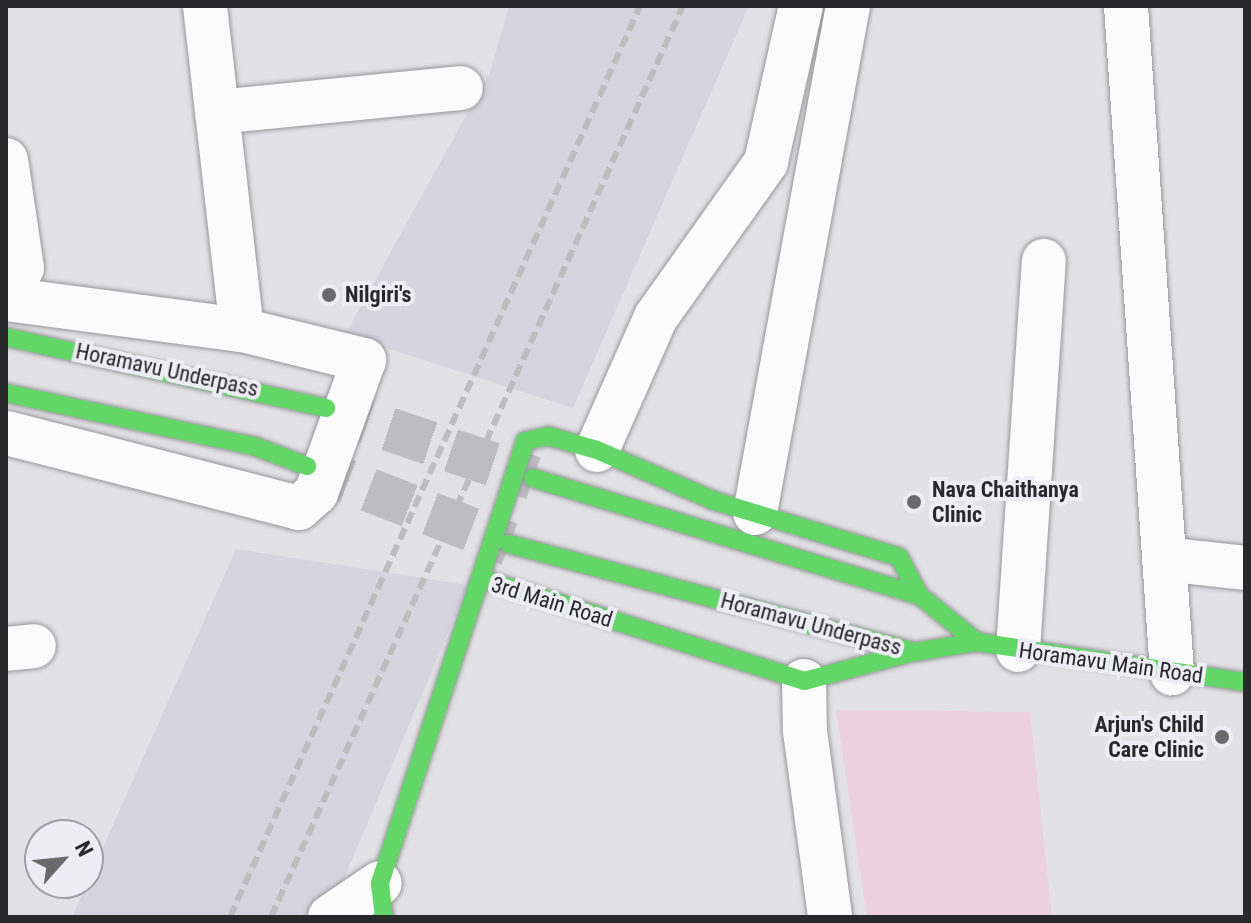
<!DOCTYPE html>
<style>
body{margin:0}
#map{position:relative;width:1251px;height:923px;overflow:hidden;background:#e2e2e6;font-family:"Roboto Condensed",sans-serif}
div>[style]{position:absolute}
.built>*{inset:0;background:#d6d5df}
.green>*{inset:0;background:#ecd0de}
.secondary-tunnel>*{height:44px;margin-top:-22px;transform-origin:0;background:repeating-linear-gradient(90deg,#bdbdc1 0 44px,transparent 0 66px)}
.roads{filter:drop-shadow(0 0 2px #97979a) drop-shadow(0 0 2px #97979a)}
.street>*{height:44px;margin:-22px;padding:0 22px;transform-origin:22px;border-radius:22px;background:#fbfbfb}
.fast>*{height:18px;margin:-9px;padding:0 9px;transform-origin:9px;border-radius:9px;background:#63d668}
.rail>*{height:6px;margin-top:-3px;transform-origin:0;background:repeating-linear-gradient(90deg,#bdbdbe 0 12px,transparent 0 18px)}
.dots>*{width:22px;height:22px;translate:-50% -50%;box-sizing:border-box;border:4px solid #eeedf5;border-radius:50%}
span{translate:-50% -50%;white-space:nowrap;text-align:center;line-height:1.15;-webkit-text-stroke:8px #eeedf5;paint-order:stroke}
.poi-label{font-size:22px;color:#29292c;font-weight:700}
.left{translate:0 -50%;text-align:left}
.right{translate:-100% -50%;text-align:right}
.street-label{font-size:22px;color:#29292c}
.frame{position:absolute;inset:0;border:8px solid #29292c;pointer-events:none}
.north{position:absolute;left:24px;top:819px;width:80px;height:80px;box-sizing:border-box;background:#eeedf5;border:2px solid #9f9fa5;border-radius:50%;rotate:63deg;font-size:22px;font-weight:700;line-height:32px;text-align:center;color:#29292c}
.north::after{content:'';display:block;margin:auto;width:28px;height:36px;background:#6a6a6d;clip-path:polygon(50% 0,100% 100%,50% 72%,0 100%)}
</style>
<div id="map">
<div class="built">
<i style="clip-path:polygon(509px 6px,749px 6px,573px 408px,345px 335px,490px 72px)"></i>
<i style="clip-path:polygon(236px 549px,468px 585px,328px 917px,72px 917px)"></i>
</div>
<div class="green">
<i style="clip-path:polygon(836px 710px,1030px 712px,1052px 917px,867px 917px)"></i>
</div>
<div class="secondary-tunnel">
<i style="left:326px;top:408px;width:219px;rotate:18.7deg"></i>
<i style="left:307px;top:466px;width:217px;rotate:21.1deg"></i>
</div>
<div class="roads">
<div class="street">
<i style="left:205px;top:6px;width:326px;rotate:83.5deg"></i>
<i style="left:1126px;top:6px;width:669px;rotate:86.05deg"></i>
<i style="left:217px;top:112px;width:245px;rotate:-5.6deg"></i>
<i style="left:6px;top:160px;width:109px;rotate:81.6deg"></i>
<i style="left:22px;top:268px;width:32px;rotate:120deg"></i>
<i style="left:6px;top:299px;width:238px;rotate:7.5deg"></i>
<i style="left:242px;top:330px;width:126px;rotate:13.8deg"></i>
<i style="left:364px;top:360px;width:141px;rotate:109.8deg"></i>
<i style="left:316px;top:493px;width:23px;rotate:139deg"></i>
<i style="left:299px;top:508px;width:302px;rotate:-165.6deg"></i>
<i style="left:597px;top:450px;width:145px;rotate:-66.1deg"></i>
<i style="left:656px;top:317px;width:190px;rotate:-54.6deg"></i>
<i style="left:766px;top:162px;width:160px;rotate:-77.4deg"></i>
<i style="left:755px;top:513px;width:515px;rotate:-79.61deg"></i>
<i style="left:1164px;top:559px;width:81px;rotate:6.3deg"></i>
<i style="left:6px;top:649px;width:28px;rotate:-6deg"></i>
<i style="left:1018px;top:650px;width:390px;rotate:-86.2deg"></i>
<i style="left:804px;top:681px;width:50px;rotate:88.9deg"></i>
<i style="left:805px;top:731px;width:188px;rotate:82.3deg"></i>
<i style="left:330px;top:917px;width:60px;rotate:-34.2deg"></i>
</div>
<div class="fast">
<i style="left:6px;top:337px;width:328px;rotate:12.5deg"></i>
<i style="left:6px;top:393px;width:254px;rotate:12.1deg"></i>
<i style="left:254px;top:446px;width:57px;rotate:20.7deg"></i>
<i style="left:533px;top:478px;width:403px;rotate:16.9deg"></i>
<i style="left:919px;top:595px;width:75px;rotate:39deg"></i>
<i style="left:509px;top:544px;width:420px;rotate:14.9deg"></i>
<i style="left:915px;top:652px;width:63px;rotate:-9.2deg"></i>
<i style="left:977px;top:642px;width:271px;rotate:8.5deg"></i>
<i style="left:483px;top:579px;width:337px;rotate:17.6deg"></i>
<i style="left:804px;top:681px;width:113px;rotate:-14.9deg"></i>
<i style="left:384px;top:917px;width:34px;rotate:-97deg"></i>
<i style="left:380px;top:883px;width:465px;rotate:-71.8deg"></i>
<i style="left:525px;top:441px;width:24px;rotate:-12deg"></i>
<i style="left:548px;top:436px;width:51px;rotate:15.9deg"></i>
<i style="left:597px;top:450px;width:129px;rotate:23.4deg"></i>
<i style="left:715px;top:501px;width:192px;rotate:16.9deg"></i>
<i style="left:899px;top:557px;width:43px;rotate:62.2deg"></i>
</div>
</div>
<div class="rail">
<i style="left:230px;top:917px;width:999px;rotate:-65.77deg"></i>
<i style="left:271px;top:917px;width:1000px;rotate:-65.67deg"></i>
</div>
<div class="dots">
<i style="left:329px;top:295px;background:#6a6a6d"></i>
<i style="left:914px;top:502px;background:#6a6a6d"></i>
<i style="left:1222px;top:737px;background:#6a6a6d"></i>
</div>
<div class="poi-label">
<span class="left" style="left:345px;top:295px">Nilgiri's</span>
<span class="left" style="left:932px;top:502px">Nava Chaithanya<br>Clinic</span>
<span class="right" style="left:1204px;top:737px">Arjun's Child<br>Care Clinic</span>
</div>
<div class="street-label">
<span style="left:167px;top:370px;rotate:12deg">Horamavu Underpass</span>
<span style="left:552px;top:602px;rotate:17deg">3rd Main Road</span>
<span style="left:811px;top:624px;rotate:15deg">Horamavu Underpass</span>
<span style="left:1111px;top:663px;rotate:8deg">Horamavu Main Road</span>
</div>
<div class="frame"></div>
<div class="north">N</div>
</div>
